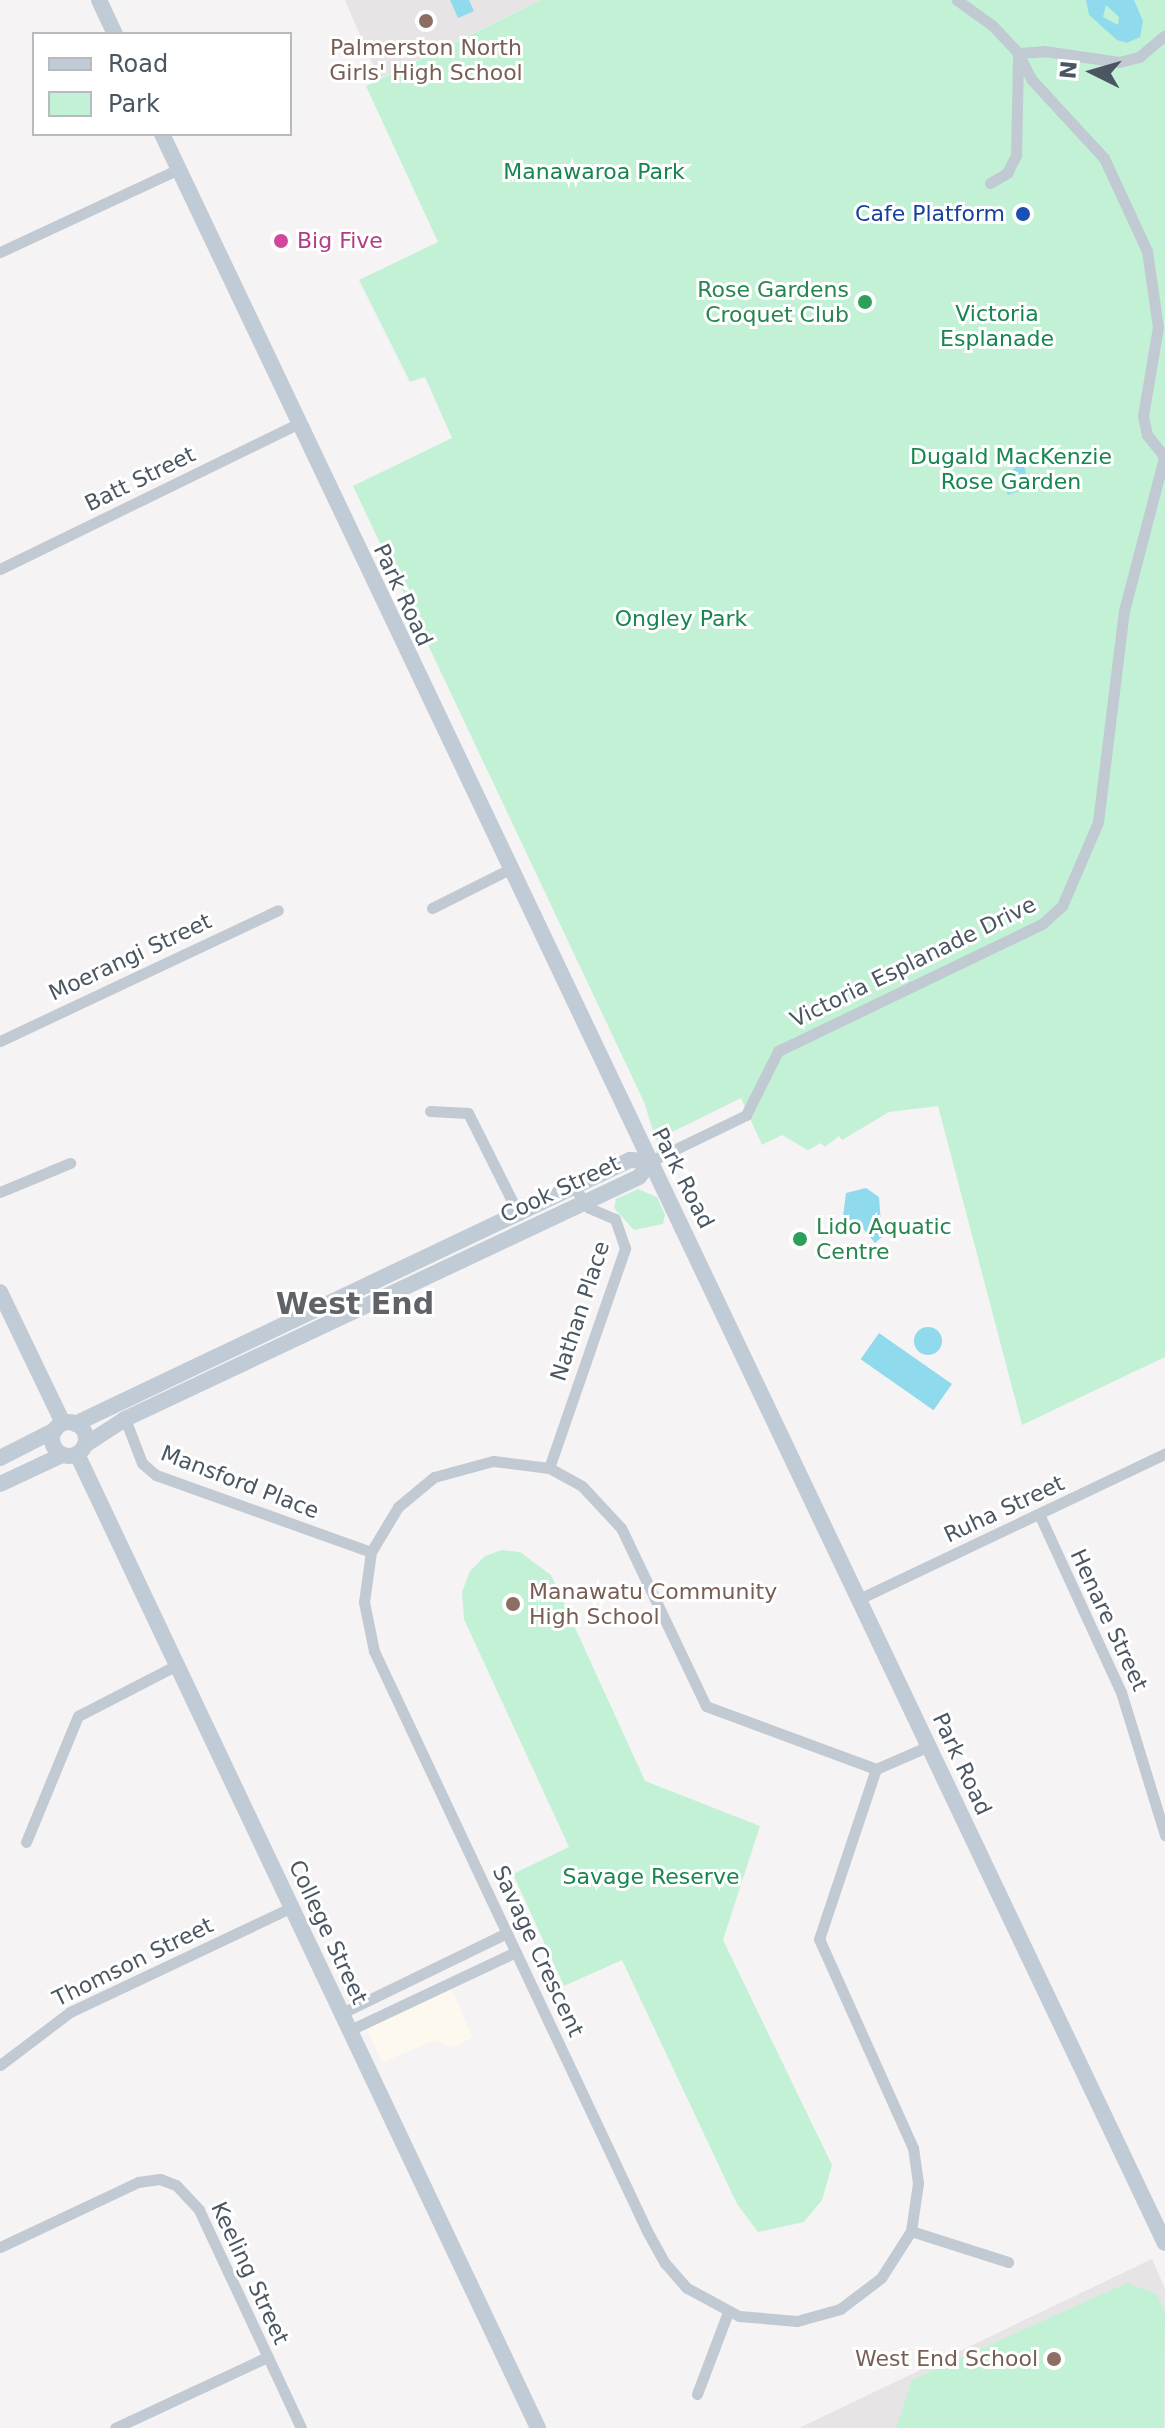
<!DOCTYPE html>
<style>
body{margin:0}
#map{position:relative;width:1165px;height:2428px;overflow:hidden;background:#f5f3f3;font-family:"DejaVu Sans",sans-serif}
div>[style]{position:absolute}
.commercial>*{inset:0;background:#fdf9ef}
.education>*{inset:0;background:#e6e4e5}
.green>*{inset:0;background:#c3f1d5}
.water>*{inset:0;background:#90daee;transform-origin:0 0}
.round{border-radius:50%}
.street>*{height:11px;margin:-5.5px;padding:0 5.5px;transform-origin:5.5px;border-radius:5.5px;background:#c1cad2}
.secondary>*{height:16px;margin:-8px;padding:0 8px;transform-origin:8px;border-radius:8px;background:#c1cbd6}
.secondary>.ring{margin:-8px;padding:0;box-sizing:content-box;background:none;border:16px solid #c1cbd6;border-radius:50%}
.dots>*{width:22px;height:22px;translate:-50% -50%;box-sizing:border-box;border:4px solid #fff;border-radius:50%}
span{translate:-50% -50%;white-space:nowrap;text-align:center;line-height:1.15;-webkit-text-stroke:6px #fff;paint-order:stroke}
.education-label{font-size:22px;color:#785e54}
.left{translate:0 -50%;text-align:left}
.right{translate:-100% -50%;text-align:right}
.park-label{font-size:22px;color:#17864f}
.transit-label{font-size:22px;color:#164399}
.hotel-label{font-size:22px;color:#b23c85}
.leisure-label{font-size:22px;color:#27864d}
.street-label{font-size:22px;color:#4a5661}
.district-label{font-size:30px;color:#5f6368;font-weight:700}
.legend{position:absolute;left:32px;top:32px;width:260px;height:104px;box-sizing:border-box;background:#fff;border:2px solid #b7bbc0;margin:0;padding:10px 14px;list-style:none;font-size:24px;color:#4a5661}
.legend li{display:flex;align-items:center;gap:16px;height:40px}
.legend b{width:40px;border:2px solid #b7bbc0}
.north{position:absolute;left:1053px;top:32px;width:80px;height:80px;-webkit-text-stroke:6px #fff;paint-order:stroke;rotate:275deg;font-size:22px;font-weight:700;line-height:32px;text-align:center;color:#4a5661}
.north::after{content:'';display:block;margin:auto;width:28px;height:36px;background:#4a5661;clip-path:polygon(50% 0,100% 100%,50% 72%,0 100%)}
</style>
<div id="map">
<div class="commercial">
<i style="clip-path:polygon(451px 1988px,473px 2038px,452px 2047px,434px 2040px,382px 2063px,365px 2025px)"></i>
</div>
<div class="education">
<i style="clip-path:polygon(345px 0,541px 0,379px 79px)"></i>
<i style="clip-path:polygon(1152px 2259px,1165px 2289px,1165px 2428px,799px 2428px)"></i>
</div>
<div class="green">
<i style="clip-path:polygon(541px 0,1165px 0,1165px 1357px,1022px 1425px,938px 1106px,889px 1112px,842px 1140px,839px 1136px,825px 1147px,821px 1143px,808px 1150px,782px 1135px,762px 1145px,741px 1098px,656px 1140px,644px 1102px,353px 486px,452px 438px,425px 377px,410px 382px,359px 280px,438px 242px,366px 86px)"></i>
<i style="clip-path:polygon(638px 1189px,657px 1197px,665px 1215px,663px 1224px,634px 1230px,614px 1208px,616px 1199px)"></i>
<i style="clip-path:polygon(502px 1550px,520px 1552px,551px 1575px,645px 1781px,760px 1826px,723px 1940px,832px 2165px,822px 2200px,804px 2222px,758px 2232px,737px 2204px,622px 1960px,564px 1986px,513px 1874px,569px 1847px,464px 1619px,462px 1592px,470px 1571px,485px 1556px)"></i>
<i style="clip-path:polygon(1127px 2283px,1157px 2294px,1165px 2314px,1163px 2428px,896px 2428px,912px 2380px)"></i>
</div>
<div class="water">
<i style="clip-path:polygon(450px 0,469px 0,474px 11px,458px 18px)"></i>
<i style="clip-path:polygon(evenodd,1086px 0,1134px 0,1143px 21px,1140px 37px,1127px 43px,1117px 40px,1089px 15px,1086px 0,1106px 5px,1119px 17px,1118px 25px,1103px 17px,1106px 5px)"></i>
<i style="clip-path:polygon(1017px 466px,1024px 466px,1030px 487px,1008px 495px,1000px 481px)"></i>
<i style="clip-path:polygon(866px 1188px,879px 1197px,882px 1237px,875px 1243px,860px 1225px,843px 1216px,846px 1193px)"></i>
<i class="round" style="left:914px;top:1327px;width:28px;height:28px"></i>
<i style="left:879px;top:1333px;width:89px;height:32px;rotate:35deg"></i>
</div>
<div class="street">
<i style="left:957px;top:0;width:44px;rotate:35.8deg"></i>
<i style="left:993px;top:26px;width:37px;rotate:47deg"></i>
<i style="left:1018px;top:53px;width:26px;rotate:-4deg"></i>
<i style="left:1044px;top:51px;width:76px;rotate:8.3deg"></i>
<i style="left:1119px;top:62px;width:21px;rotate:-14deg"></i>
<i style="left:1139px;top:57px;width:34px;rotate:-40deg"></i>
<i style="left:1018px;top:53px;width:30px;rotate:63deg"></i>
<i style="left:1032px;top:80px;width:106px;rotate:47.3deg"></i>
<i style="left:1104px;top:158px;width:102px;rotate:65.2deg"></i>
<i style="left:1147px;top:251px;width:77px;rotate:81.8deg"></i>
<i style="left:1158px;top:327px;width:90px;rotate:99.6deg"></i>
<i style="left:1143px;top:416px;width:19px;rotate:78deg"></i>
<i style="left:1147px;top:435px;width:27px;rotate:51deg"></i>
<i style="left:990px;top:183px;width:20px;rotate:-30deg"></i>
<i style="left:1007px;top:173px;width:20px;rotate:-63deg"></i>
<i style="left:1016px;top:155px;width:98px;rotate:-88.8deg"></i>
<i style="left:0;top:252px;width:197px;rotate:-24.9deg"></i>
<i style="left:0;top:569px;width:331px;rotate:-26deg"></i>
<i style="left:432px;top:908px;width:85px;rotate:-26.6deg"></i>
<i style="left:0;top:1041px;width:307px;rotate:-25.2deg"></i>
<i style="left:430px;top:1111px;width:38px;rotate:3deg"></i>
<i style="left:468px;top:1113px;width:114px;rotate:63.4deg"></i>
<i style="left:651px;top:1161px;width:106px;rotate:-25.8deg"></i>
<i style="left:746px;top:1115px;width:72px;rotate:-63.4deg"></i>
<i style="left:778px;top:1051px;width:293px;rotate:-25.7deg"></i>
<i style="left:1042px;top:924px;width:27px;rotate:-42deg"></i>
<i style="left:1062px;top:906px;width:91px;rotate:-66.8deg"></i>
<i style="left:1098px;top:822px;width:213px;rotate:-83deg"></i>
<i style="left:1124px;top:611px;width:162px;rotate:-75.4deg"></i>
<i style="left:0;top:1192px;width:76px;rotate:-22.5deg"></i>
<i style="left:125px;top:1419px;width:47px;rotate:68.9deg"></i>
<i style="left:142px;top:1463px;width:18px;rotate:41deg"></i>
<i style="left:156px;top:1475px;width:228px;rotate:19.7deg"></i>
<i style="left:549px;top:1468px;width:233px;rotate:-70.9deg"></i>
<i style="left:625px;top:1248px;width:31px;rotate:-109deg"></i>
<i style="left:615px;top:1219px;width:28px;rotate:-157deg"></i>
<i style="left:589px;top:1208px;width:26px;rotate:-126deg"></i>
<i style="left:1039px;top:1514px;width:196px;rotate:65.3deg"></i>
<i style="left:1121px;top:1692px;width:150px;rotate:72.9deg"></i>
<i style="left:859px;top:1599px;width:339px;rotate:-25.4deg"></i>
<i style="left:876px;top:1769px;width:181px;rotate:-159.7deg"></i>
<i style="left:706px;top:1706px;width:197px;rotate:-115.5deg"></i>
<i style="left:621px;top:1528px;width:57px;rotate:-132.9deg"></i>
<i style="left:582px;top:1486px;width:38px;rotate:-151deg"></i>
<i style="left:549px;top:1468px;width:56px;rotate:-172.9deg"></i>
<i style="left:493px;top:1461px;width:61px;rotate:164.8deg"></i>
<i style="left:434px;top:1477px;width:47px;rotate:140.2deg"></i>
<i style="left:398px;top:1507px;width:52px;rotate:121deg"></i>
<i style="left:371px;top:1552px;width:50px;rotate:98deg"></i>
<i style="left:364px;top:1602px;width:50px;rotate:78.5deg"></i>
<i style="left:374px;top:1651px;width:641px;rotate:64.79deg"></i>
<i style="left:647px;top:2231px;width:37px;rotate:61deg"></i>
<i style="left:665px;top:2263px;width:33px;rotate:49deg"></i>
<i style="left:687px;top:2288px;width:59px;rotate:28.3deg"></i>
<i style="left:739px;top:2316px;width:58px;rotate:4.9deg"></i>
<i style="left:797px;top:2321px;width:45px;rotate:-15.6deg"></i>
<i style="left:840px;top:2309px;width:51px;rotate:-37.1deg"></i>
<i style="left:881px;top:2278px;width:56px;rotate:-57.4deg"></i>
<i style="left:911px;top:2231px;width:49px;rotate:-81.7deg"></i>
<i style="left:918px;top:2183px;width:35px;rotate:-98deg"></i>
<i style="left:913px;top:2148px;width:229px;rotate:-114.2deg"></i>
<i style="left:819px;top:1939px;width:179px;rotate:-71.5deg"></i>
<i style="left:876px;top:1769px;width:58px;rotate:-23.5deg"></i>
<i style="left:26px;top:1842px;width:136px;rotate:-67.6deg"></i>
<i style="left:78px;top:1716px;width:111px;rotate:-27.3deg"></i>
<i style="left:342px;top:2013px;width:183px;rotate:-25.9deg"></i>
<i style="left:350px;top:2030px;width:183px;rotate:-25.2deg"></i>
<i style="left:0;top:2065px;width:88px;rotate:-37.1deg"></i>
<i style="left:70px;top:2012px;width:246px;rotate:-25.3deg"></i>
<i style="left:911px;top:2231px;width:102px;rotate:17.7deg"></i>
<i style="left:0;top:2247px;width:153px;rotate:-25.2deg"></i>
<i style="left:138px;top:2182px;width:22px;rotate:-8deg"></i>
<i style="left:160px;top:2179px;width:17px;rotate:21deg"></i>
<i style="left:176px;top:2185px;width:34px;rotate:47deg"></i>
<i style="left:199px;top:2210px;width:241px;rotate:64.9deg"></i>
<i style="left:697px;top:2394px;width:88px;rotate:-69.3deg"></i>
<i style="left:115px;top:2428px;width:168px;rotate:-25deg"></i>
</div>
<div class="secondary">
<i style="left:99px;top:0;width:38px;rotate:65deg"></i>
<i style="left:162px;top:134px;width:2335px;rotate:64.57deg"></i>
<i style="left:0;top:1292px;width:145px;rotate:64.3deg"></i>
<i class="ring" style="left:52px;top:1422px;width:18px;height:18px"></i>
<i style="left:75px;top:1424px;width:615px;rotate:-25.44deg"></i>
<i style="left:630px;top:1160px;width:21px;rotate:3deg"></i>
<i style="left:85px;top:1445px;width:48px;rotate:-33deg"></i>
<i style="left:125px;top:1419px;width:568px;rotate:-25.21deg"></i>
<i style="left:639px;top:1177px;width:20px;rotate:-53deg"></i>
<i style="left:77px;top:1454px;width:1078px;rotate:64.67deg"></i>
<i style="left:0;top:1458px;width:62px;rotate:-27deg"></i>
<i style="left:0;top:1484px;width:68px;rotate:-25.1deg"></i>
</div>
<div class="dots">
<i style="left:426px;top:21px;background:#8d6e63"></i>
<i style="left:1023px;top:214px;background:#1a4fb4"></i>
<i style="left:281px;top:241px;background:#d1479c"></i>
<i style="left:865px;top:302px;background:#2e9e5b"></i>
<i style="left:800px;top:1239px;background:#2e9e5b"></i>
<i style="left:513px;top:1604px;background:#8d6e63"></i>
<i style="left:1054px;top:2359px;background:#8d6e63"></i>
</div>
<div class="education-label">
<span style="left:426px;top:60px">Palmerston North<br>Girls' High School</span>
<span class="left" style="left:529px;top:1604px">Manawatu Community<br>High School</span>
<span class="right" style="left:1038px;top:2359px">West End School</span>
</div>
<div class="park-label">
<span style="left:594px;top:172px">Manawaroa Park</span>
<span style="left:997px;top:326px">Victoria<br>Esplanade</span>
<span style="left:1011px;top:469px">Dugald MacKenzie<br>Rose Garden</span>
<span style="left:681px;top:619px">Ongley Park</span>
<span style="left:651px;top:1877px">Savage Reserve</span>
</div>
<div class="transit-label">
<span class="right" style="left:1005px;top:214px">Cafe Platform</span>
</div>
<div class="hotel-label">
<span class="left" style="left:297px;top:241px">Big Five</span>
</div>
<div class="leisure-label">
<span class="right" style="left:849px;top:302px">Rose Gardens<br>Croquet Club</span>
<span class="left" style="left:816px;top:1239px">Lido Aquatic<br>Centre</span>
</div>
<div class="street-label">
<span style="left:140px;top:479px;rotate:-26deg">Batt Street</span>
<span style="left:403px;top:595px;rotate:65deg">Park Road</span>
<span style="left:130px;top:957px;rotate:-25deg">Moerangi Street</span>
<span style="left:913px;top:962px;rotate:-26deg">Victoria Esplanade Drive</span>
<span style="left:683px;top:1178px;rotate:63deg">Park Road</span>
<span style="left:560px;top:1189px;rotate:-25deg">Cook Street</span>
<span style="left:580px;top:1311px;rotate:-72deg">Nathan Place</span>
<span style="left:240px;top:1482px;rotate:21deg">Mansford Place</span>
<span style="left:1004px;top:1509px;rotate:-25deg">Ruha Street</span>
<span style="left:1109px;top:1620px;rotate:65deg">Henare Street</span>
<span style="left:962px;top:1764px;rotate:65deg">Park Road</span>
<span style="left:328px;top:1932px;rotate:65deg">College Street</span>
<span style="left:538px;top:1951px;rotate:65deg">Savage Crescent</span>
<span style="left:133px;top:1962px;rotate:-26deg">Thomson Street</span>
<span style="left:250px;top:2273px;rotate:65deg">Keeling Street</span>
</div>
<div class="district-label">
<span style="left:355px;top:1304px">West End</span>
</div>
<ul class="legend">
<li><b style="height:10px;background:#c1cbd6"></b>Road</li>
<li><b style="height:22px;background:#c3f1d5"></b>Park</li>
</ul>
<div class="north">N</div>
</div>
